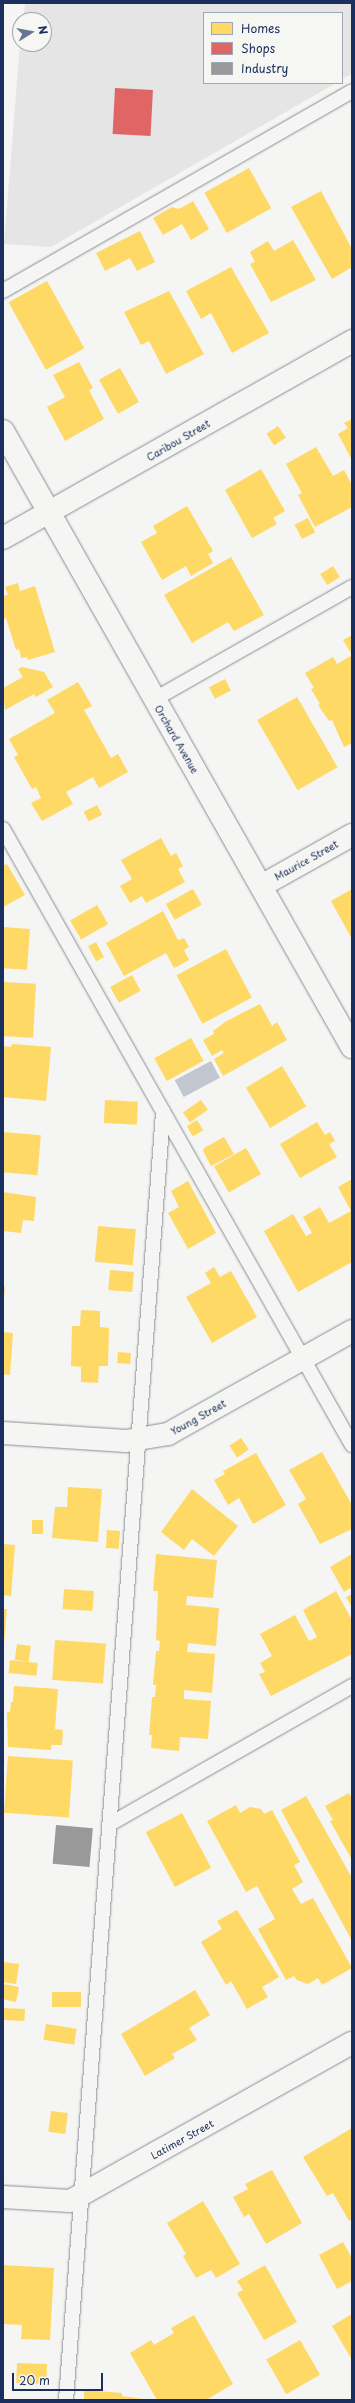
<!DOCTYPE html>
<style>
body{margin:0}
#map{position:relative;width:355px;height:2403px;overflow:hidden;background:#f5f5f3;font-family:"Playpen Sans",sans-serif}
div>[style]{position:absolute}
.built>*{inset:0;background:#e5e5e6}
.water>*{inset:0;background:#c1c6cf;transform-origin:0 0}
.homes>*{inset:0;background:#ffd966;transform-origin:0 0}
.shops>*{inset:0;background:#e06666;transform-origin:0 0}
.industry>*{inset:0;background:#999;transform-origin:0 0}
.roads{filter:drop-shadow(0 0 1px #898d95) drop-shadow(0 0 1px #898d95)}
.service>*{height:14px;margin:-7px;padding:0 7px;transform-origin:7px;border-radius:7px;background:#f5f5f3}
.minor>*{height:22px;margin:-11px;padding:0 11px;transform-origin:11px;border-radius:11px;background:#f5f5f3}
span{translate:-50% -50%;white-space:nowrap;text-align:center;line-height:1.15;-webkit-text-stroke:4px #f6f6f2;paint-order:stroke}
.street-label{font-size:10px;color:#1b2f5e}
.frame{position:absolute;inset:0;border:4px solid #1b2f5e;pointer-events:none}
.legend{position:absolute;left:203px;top:12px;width:140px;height:72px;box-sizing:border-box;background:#f6f6f2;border:1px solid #9ea6b7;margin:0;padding:5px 7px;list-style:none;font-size:12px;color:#1b2f5e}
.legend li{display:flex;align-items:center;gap:8px;height:20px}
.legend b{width:20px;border:1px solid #9ea6b7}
.north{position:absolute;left:12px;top:12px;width:40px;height:40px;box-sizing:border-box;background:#f6f6f2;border:1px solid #9ea6b7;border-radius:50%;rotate:79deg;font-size:11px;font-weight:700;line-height:16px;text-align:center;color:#1b2f5e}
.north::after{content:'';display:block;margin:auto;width:14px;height:18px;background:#677492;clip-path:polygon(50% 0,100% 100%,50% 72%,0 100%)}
.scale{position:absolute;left:12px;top:2373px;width:91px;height:18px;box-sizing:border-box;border:2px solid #1b2f5e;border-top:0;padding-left:5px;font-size:12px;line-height:14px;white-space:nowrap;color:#1b2f5e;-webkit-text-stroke:3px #f6f6f2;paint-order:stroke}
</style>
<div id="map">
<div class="built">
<i style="clip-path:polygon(25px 3px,352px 3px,352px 74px,342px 79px,342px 13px,204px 13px,204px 83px,336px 83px,51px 247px,4px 244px,20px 44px,44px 44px,44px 20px,23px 20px)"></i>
</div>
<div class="water">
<i style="left:211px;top:1061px;width:19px;height:41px;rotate:62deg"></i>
</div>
<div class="homes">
<i style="left:249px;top:168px;width:46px;height:51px;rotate:61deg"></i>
<i style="clip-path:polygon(321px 191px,352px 249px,352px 267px,332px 279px,291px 207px)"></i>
<i style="clip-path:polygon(193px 201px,209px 229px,191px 240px,182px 224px,163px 235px,153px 218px,172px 207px,179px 209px)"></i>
<i style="clip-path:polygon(140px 231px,155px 262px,137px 271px,130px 258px,105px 271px,96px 253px)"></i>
<i style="clip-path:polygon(293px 240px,316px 280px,271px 302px,250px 264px,255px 262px,250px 252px,268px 241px,274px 251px)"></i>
<i style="clip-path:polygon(231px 267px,269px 333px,232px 353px,211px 313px,201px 319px,186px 291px)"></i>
<i style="left:47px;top:281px;width:77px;height:44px;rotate:61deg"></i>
<i style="clip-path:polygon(169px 291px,204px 354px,166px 374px,149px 341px,141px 345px,124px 312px)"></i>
<i style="clip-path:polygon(79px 362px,93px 388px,89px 390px,104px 419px,65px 441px,47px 407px,65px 397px,53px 375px)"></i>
<i style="left:120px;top:368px;width:39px;height:24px;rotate:61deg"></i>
<i style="clip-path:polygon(352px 419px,352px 460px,338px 434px,348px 428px,344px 423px)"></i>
<i style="left:278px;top:426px;width:14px;height:14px;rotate:56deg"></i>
<i style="clip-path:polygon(316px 447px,333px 476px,344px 470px,352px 485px,352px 507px,315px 527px,298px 495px,302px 493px,286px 464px)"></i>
<i style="clip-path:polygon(261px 469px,285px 511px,273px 518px,277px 524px,252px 538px,225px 490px)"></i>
<i style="clip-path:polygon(187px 506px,213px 551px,208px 554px,213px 563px,191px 576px,186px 566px,162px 580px,141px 542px,157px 533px,153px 526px)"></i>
<i style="left:308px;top:518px;width:16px;height:15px;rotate:63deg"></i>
<i style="clip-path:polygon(231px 557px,264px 615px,234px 631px,228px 622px,192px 643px,164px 595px)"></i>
<i style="left:333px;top:566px;width:13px;height:15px;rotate:58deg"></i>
<i style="clip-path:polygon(18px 583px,20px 591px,35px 586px,55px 652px,28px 660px,27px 657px,21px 658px,19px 649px,16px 650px,6px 618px,3px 619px,3px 596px,8px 595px,5px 587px)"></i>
<i style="clip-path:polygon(352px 635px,352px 743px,344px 747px,332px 720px,329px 721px,318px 705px,320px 704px,311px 689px,314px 688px,305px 673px,333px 657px,337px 664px,352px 655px,343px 640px)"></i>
<i style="clip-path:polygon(22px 667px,44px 672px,53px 687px,36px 697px,34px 694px,5px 710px,3px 688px,23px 677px,18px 669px)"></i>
<i style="left:225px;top:679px;width:13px;height:18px;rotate:63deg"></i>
<i style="clip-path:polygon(78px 682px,92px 706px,84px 710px,111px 758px,118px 754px,128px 772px,99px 788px,93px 777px,66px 792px,73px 804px,42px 821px,31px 803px,41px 798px,36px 787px,32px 789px,14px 757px,18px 755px,9px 739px,55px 713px,47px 700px)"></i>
<i style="left:297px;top:697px;width:81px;height:46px;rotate:60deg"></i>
<i style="left:97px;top:805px;width:11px;height:15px;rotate:63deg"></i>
<i style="clip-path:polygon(161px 838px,171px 856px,176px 853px,183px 866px,178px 869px,185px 882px,146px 903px,142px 896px,130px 903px,120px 886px,132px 879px,121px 860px)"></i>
<i style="clip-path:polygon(7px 864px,25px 895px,3px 907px,3px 866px)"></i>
<i style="left:193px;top:889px;width:18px;height:31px;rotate:61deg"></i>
<i style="clip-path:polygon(352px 889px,352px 939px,331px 901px)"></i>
<i style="left:97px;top:905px;width:22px;height:31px;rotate:60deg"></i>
<i style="clip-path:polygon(163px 911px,178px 940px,184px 938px,189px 947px,184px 950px,189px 960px,174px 968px,166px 953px,124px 976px,106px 943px)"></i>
<i style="left:3px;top:927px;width:27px;height:41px;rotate:4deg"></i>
<i style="left:96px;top:942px;width:17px;height:9px;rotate:62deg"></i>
<i style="left:226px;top:949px;width:55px;height:56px;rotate:62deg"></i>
<i style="left:132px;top:975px;width:18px;height:25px;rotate:61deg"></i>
<i style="left:3px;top:982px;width:33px;height:54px;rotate:3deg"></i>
<i style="clip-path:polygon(260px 1004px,272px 1026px,277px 1022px,287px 1040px,223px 1076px,214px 1059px,224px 1053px,222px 1050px,212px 1056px,203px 1040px,214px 1034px,213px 1031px,225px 1022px)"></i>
<i style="left:191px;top:1038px;width:26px;height:42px;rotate:61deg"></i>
<i style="clip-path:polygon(12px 1044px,51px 1047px,46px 1101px,3px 1097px,3px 1046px,11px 1047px)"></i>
<i style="left:282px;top:1066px;width:47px;height:42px;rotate:59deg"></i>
<i style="left:105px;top:1100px;width:33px;height:23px;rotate:3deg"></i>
<i style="left:201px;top:1100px;width:12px;height:22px;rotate:55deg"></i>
<i style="left:197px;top:1120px;width:12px;height:12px;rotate:59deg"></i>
<i style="clip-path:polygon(317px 1122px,325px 1135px,330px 1132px,335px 1141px,329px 1144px,337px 1157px,300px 1178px,280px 1144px)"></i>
<i style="left:3px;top:1132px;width:38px;height:40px;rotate:5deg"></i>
<i style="clip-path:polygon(224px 1137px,234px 1154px,211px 1166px,203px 1151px,204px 1148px)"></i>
<i style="left:246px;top:1148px;width:30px;height:37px;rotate:60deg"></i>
<i style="clip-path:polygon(352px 1179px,352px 1262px,298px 1292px,264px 1231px,293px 1214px,306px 1236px,312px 1233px,303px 1217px,320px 1207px,329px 1223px,351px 1211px,338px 1187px)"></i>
<i style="clip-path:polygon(188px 1181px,216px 1233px,188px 1249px,168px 1213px,179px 1207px,171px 1191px)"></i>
<i style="clip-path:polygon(3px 1192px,36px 1197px,34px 1221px,23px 1220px,21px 1233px,3px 1231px)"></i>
<i style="left:98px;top:1226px;width:38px;height:36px;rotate:5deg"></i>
<i style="clip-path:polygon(214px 1267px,220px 1277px,231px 1271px,257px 1317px,212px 1343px,186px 1297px,211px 1283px,205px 1273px)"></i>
<i style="left:110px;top:1270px;width:24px;height:20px;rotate:5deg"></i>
<i style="clip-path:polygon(3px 1287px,5px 1287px,4px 1298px,3px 1298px)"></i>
<i style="clip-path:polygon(81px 1310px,100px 1311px,100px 1327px,109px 1328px,108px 1366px,99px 1366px,98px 1383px,81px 1382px,81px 1367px,71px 1366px,72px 1326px,80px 1326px)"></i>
<i style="clip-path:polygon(3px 1332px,13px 1333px,10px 1375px,3px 1374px)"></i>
<i style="left:118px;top:1352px;width:13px;height:11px;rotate:4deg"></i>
<i style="left:241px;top:1438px;width:14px;height:14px;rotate:56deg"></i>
<i style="clip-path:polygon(322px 1452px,352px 1505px,352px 1529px,320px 1544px,298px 1504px,306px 1499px,289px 1470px)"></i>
<i style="clip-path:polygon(256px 1453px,286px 1505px,253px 1524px,239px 1498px,228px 1505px,214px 1480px,225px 1474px,223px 1471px)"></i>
<i style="clip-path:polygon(68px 1487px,102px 1489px,98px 1542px,52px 1538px,55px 1507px,67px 1507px)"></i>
<i style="clip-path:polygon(192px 1489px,238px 1526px,214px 1556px,192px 1539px,184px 1550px,161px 1532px)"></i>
<i style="left:32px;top:1520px;width:11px;height:14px"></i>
<i style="left:107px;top:1530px;width:13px;height:18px;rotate:4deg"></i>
<i style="clip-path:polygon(3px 1544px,15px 1545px,11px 1596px,3px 1595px)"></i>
<i style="clip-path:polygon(156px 1554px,217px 1560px,213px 1598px,187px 1596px,186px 1605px,219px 1608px,216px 1646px,188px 1643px,187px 1652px,215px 1654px,212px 1693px,184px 1690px,184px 1699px,211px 1701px,208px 1739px,180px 1737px,179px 1751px,151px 1748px,152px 1735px,149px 1735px,152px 1697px,155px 1697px,156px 1685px,153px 1685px,156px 1651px,159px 1651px,160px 1641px,156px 1640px,158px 1591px,153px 1591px)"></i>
<i style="clip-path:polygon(352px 1554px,352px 1587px,344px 1592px,330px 1567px)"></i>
<i style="left:64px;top:1589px;width:30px;height:20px;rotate:4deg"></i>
<i style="clip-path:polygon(336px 1591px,352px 1620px,352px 1654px,271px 1696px,259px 1674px,265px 1672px,260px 1663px,272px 1656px,260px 1634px,295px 1615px,309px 1641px,317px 1637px,303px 1610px)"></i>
<i style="clip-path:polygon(352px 1594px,352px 1608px,346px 1597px)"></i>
<i style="clip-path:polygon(3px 1609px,7px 1609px,4px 1644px,3px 1644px)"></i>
<i style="left:55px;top:1640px;width:51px;height:40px;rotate:4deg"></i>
<i style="left:17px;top:1644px;width:14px;height:16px;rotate:8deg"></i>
<i style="left:10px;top:1660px;width:28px;height:13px;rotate:6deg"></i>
<i style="clip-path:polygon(14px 1686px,58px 1689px,55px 1729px,63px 1730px,62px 1745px,51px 1745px,51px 1750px,8px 1747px,7px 1712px,10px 1712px,11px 1702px,13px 1702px)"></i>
<i style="left:8px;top:1756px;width:65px;height:57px;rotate:4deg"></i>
<i style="clip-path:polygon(349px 1793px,352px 1798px,352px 1860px,330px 1821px,333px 1820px,325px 1806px)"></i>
<i style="clip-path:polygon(306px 1796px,352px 1878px,352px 1941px,281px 1810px)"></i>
<i style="clip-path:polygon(236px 1805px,240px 1813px,250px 1807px,261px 1809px,264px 1814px,272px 1810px,300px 1862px,294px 1865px,303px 1882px,292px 1889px,301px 1904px,313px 1898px,352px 1968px,322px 1985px,318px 1978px,308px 1984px,297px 1980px,294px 1976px,286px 1980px,258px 1929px,275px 1919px,257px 1886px,246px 1892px,207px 1821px)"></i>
<i style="left:182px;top:1813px;width:62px;height:41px;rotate:62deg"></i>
<i style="clip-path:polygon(237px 1910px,279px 1977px,262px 1987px,268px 1997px,247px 2009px,231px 1981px,226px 1985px,201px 1942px,222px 1929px,217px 1921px)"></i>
<i style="clip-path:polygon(3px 1962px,19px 1964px,16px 1984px,3px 1982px)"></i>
<i style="clip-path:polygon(3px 1984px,19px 1987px,16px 2002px,3px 1999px)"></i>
<i style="clip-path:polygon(195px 1990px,210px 2015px,189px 2028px,197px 2040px,172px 2054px,175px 2058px,145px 2076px,121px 2034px)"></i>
<i style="left:81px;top:1992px;width:15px;height:29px;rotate:90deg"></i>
<i style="left:4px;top:2008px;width:21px;height:12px;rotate:3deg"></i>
<i style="left:46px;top:2024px;width:31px;height:16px;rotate:9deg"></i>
<i style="left:51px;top:2111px;width:17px;height:21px;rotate:7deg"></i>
<i style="clip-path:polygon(352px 2128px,352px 2219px,349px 2221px,333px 2193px,327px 2196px,303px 2157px)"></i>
<i style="clip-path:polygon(272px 2170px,302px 2223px,266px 2244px,249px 2214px,244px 2217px,233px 2197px,248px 2189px,245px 2184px)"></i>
<i style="clip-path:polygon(203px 2201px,240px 2264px,216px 2278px,211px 2270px,196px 2278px,183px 2256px,186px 2254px,167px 2223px)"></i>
<i style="clip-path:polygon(343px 2242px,352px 2258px,352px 2281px,337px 2289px,319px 2255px)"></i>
<i style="clip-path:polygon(3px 2265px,54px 2268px,50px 2340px,21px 2339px,22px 2325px,3px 2324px)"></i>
<i style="clip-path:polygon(265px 2265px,297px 2322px,264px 2340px,237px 2293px,243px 2290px,237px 2281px)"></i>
<i style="clip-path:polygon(352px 2314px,352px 2360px,332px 2326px)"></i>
<i style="clip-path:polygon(194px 2315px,233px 2384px,206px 2400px,157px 2400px,130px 2353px,151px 2340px,154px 2345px,174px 2333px,171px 2328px)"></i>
<i style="left:300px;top:2340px;width:40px;height:39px;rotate:60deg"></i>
<i style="left:17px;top:2363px;width:30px;height:20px;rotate:2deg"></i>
<i style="clip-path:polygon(84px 2390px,122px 2393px,122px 2396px,150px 2400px,84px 2400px)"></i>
</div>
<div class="shops">
<i style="left:115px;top:88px;width:38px;height:46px;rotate:3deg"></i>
</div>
<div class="industry">
<i style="left:56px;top:1825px;width:37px;height:39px;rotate:5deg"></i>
</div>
<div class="roads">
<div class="service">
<i style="left:3px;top:291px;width:402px;rotate:-29.8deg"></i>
<i style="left:155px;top:699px;width:227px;rotate:-29.6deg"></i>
<i style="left:3px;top:829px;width:708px;rotate:60.47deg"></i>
<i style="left:110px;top:1824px;width:279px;rotate:-29.7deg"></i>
<i style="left:66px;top:2400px;width:1292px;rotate:-85.69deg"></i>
</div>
<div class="minor">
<i style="left:3px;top:431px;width:708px;rotate:60.47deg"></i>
<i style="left:3px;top:538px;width:401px;rotate:-29.4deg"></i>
<i style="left:261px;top:886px;width:104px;rotate:-29.3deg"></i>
<i style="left:3px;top:1433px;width:123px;rotate:3.7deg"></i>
<i style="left:126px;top:1441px;width:43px;rotate:-9.5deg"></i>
<i style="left:168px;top:1434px;width:211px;rotate:-29.2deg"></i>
<i style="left:3px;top:2197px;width:67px;rotate:3.4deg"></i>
<i style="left:70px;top:2201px;width:323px;rotate:-29.3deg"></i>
</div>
</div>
<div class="street-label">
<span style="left:178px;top:440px;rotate:-30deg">Caribou Street</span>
<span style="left:177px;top:739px;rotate:60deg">Orchard Avenue</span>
<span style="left:306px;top:860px;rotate:-29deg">Maurice Street</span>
<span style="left:198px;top:1417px;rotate:-29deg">Young Street</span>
<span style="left:182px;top:2139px;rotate:-29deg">Latimer Street</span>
</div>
<div class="frame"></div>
<ul class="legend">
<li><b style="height:11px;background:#ffd966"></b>Homes</li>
<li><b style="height:11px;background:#e06666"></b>Shops</li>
<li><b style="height:11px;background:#999"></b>Industry</li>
</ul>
<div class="north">N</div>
<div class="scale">20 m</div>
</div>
